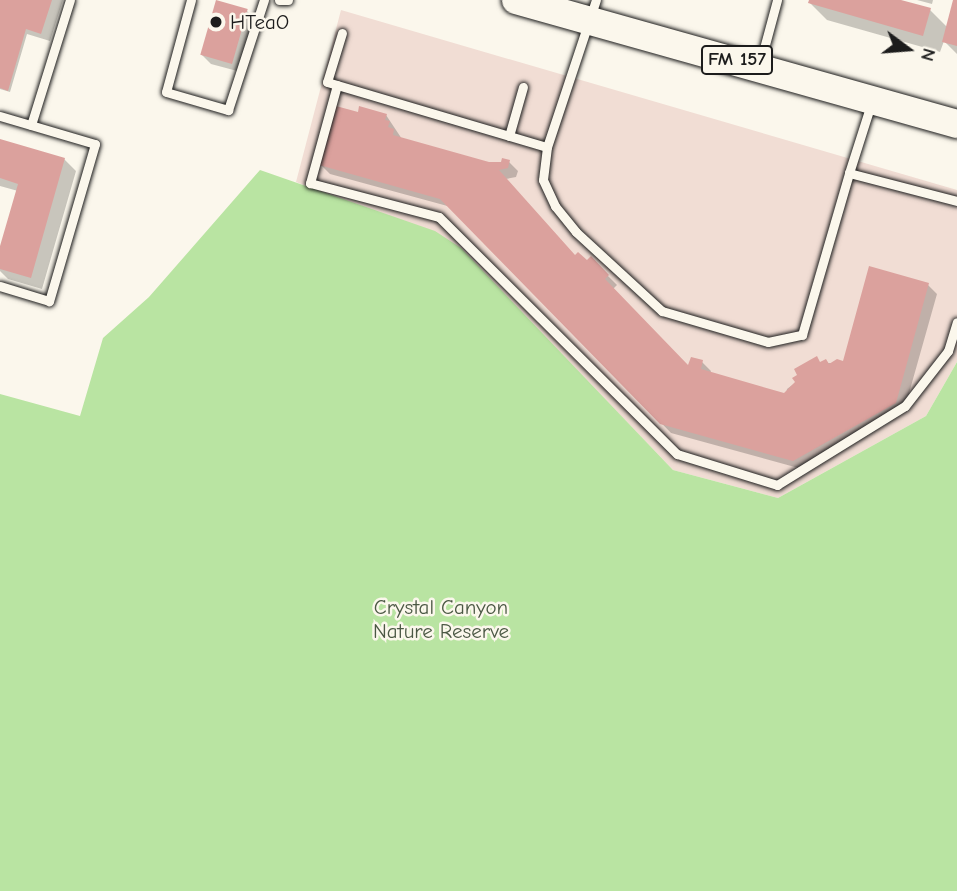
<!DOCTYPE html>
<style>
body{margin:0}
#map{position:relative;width:957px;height:891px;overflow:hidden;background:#fbf7ec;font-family:"Comic Neue",sans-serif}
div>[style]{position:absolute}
.built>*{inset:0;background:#f1ddd4}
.green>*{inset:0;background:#b9e4a2}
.shadow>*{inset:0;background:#0003}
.building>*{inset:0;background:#dba19d;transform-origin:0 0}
.roads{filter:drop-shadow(0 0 2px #1c1c1c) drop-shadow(0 0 2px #1c1c1c)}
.lane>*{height:9px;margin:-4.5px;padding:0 4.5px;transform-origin:4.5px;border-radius:4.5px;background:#fbf7ec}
.primary>*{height:28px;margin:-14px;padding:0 14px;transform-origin:14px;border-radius:14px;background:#fbf7ec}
.dots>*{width:19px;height:19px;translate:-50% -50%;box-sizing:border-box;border:4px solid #fbf7ec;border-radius:50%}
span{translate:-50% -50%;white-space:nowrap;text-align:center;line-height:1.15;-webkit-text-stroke:5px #fbf7ec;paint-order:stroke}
.shield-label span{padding:2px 5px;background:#fbf7ec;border:2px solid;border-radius:5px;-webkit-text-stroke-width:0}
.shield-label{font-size:19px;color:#1c1c1c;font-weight:700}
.poi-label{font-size:21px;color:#1c1c1c}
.left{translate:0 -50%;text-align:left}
.park-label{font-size:21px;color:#4b5844}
.north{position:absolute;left:873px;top:14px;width:70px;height:70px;-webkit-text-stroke:5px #fbf7ec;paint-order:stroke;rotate:106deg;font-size:19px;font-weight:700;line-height:28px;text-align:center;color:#1c1c1c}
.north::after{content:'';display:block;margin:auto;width:24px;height:32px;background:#1c1c1c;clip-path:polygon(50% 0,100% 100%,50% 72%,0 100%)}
</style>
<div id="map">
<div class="built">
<i style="clip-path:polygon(341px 10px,957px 190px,957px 362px,926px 416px,778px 498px,673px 470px,460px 248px,296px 182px)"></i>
</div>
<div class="green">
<i style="clip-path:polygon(260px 170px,435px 231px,461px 248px,673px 470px,778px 498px,926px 416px,957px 362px,957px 891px,0 891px,0 394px,80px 416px,103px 338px,149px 297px)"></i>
</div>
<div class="shadow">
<i style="clip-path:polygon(0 0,63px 0,50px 41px,27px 34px,10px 92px,0 89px)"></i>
<i style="clip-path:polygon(811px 0,895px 0,930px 10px,948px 28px,957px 0,957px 54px,944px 41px,940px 52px,827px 20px,810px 3px)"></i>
<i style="clip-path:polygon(917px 0,933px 0,932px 4px)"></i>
<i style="clip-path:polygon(247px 11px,256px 20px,241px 72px,211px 64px,202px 55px)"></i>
<i style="clip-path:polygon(359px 114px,386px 115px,402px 139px,489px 163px,509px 162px,518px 171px,516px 177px,506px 179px,575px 257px,587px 263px,591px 259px,617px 285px,613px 289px,689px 368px,702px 362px,711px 371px,710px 374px,786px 395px,787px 389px,821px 363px,844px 363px,928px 285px,937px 294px,904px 411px,802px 469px,671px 433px,451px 207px,330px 174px,321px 165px)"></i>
<i style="clip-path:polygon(0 141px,64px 159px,76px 171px,42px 289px,8px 279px,0 271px,0 252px,18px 191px,0 186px)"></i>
</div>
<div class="building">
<i style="clip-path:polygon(0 0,52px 0,41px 34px,26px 29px,8px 91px,0 88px)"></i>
<i style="left:216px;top:0;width:33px;height:57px;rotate:16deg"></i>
<i style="clip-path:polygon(809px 0,901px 0,931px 8px,923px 36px,808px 3px)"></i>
<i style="clip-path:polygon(953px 0,957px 0,957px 46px,942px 42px)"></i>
<i style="clip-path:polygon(336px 106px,358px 112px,359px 106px,387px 114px,385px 120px,390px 121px,388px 127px,394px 129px,393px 135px,489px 162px,501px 162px,502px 158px,510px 160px,508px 168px,499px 170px,575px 255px,578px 252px,587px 260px,591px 256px,609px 275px,605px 279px,688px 365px,691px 357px,703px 360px,701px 369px,784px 393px,795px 382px,792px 378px,797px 375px,794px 369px,817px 356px,820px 362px,826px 359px,829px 364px,837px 359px,843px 361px,869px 266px,929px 283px,896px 403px,793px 461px,660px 424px,440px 199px,319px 165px)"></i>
<i style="clip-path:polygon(0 139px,65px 158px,31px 278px,0 269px,0 246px,18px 184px,0 178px)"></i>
</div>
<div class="roads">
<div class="lane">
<i style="left:191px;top:0;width:95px;rotate:105.2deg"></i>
<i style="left:166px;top:92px;width:65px;rotate:16.2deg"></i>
<i style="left:228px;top:110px;width:116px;rotate:-71.9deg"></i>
<i style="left:279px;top:0;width:9px"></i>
<i style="left:342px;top:33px;width:51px;rotate:107deg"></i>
<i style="left:327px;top:82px;width:229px;rotate:16.5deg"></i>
<i style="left:547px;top:147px;width:155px;rotate:-71.6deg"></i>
<i style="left:765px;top:66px;width:14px;rotate:-98deg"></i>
<i style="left:763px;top:52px;width:54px;rotate:-74.9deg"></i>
<i style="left:337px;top:85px;width:102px;rotate:105.4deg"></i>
<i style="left:310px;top:183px;width:133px;rotate:14.8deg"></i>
<i style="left:439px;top:217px;width:336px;rotate:44.9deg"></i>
<i style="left:677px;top:454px;width:105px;rotate:17.2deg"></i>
<i style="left:777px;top:485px;width:150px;rotate:-31.7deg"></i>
<i style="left:905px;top:406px;width:70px;rotate:-52deg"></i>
<i style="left:948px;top:351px;width:30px;rotate:-73deg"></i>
<i style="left:871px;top:104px;width:72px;rotate:107.7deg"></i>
<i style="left:849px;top:173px;width:112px;rotate:14.5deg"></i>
<i style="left:0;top:116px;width:99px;rotate:16.4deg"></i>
<i style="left:95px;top:144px;width:164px;rotate:106.3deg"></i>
<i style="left:49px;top:301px;width:51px;rotate:-163deg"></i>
<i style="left:31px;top:125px;width:131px;rotate:-72.7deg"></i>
<i style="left:509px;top:136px;width:51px;rotate:-74.1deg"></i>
<i style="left:547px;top:147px;width:33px;rotate:97deg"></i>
<i style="left:543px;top:180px;width:29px;rotate:65deg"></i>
<i style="left:555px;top:206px;width:33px;rotate:51deg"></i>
<i style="left:576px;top:232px;width:117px;rotate:42.6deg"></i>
<i style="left:662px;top:311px;width:110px;rotate:16.3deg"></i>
<i style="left:768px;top:342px;width:35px;rotate:-12deg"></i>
<i style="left:802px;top:335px;width:169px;rotate:-73.8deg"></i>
</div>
<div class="primary">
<i style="left:516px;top:0;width:458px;rotate:15.7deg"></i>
</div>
</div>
<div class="dots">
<i style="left:216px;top:22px;background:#1c1c1c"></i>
</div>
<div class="shield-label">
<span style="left:737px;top:60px">FM 157</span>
</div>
<div class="poi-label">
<span class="left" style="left:230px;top:22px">HTeaO</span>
</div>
<div class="park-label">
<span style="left:441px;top:619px">Crystal Canyon<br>Nature Reserve</span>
</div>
<div class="north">N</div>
</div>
